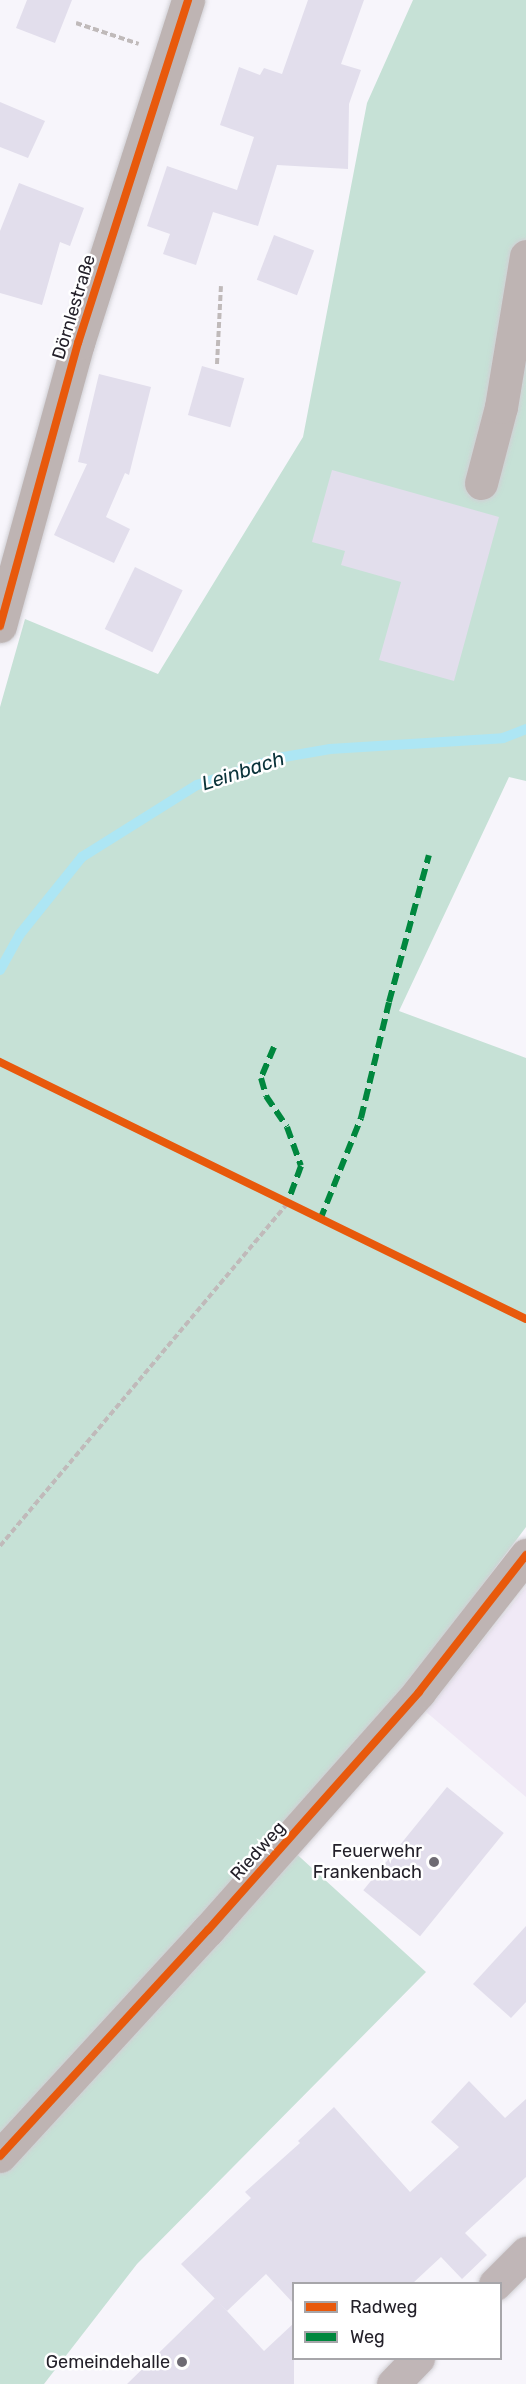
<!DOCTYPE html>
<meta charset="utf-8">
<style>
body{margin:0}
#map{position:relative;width:526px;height:2384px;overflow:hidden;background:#f7f5fb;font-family:Rubik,sans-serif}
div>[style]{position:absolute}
.education>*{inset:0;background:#f0e9f6}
.green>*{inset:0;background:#c6e1d6}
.stream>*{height:10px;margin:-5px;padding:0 5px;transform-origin:5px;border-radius:5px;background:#ade6f4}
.building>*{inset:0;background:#e2deec;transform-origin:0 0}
.path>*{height:4px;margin-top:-2px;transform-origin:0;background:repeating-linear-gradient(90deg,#c0baba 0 6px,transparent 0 9px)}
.roads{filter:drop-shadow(0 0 2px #d1d0d5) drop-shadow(0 0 2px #d1d0d5)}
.minor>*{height:33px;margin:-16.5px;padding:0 16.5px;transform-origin:16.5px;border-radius:16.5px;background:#beb4b3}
.major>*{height:33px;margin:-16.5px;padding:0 16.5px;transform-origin:16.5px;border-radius:16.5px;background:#c0b6b7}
.quiet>*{height:6px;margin-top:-3px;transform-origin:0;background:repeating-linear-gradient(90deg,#00873e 0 12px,transparent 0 18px)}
.cycleway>*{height:8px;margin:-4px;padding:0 4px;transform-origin:4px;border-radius:4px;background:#e8590c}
.dots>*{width:16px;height:16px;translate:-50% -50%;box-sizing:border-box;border:3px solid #fff;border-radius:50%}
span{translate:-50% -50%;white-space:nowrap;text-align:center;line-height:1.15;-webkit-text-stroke:5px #fff;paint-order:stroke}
.street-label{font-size:18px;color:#24212a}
.poi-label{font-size:18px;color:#24212a}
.right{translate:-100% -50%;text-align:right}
.water-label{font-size:20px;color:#0a333a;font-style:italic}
.legend{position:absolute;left:292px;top:2282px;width:210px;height:78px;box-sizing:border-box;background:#fff;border:2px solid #a7a6aa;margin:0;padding:8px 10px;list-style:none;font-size:18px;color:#24212a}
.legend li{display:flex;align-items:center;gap:12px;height:30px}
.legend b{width:30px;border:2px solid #a7a6aa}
</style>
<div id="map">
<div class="education">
<i style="clip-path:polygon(526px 1587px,526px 1797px,425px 1711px)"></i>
</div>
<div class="green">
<i style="clip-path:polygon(413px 0,526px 0,526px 781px,509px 777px,399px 1011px,526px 1058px,526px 1527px,408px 1684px,279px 1838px,426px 1972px,137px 2264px,44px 2384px,0 2384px,0 707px,25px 619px,158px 674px,303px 437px,367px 103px)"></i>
</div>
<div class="stream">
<i style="left:0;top:970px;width:41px;rotate:-60.9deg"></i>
<i style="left:20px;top:934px;width:99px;rotate:-51.2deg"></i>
<i style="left:82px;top:857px;width:136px;rotate:-32.1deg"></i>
<i style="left:197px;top:785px;width:85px;rotate:-18.4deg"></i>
<i style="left:278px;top:758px;width:53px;rotate:-9.8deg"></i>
<i style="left:330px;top:749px;width:173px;rotate:-3.6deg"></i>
<i style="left:503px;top:738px;width:25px;rotate:-21deg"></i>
</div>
<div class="building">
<i style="clip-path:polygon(27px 0,72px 0,55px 43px,16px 28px)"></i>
<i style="clip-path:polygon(308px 0,364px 0,341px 64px,361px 70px,349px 104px,348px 169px,277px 165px,258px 226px,213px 212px,196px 265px,163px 254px,170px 234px,147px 226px,167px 166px,237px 190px,254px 137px,220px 125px,239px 67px,260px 75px,264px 68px,282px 74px)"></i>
<i style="clip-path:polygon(0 102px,45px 121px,28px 158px,0 147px)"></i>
<i style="clip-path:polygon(19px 183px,84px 208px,70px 246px,60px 242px,42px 305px,0 293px,0 231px)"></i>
<i style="left:274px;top:235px;width:43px;height:48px;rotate:21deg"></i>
<i style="left:202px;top:366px;width:44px;height:51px;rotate:16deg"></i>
<i style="clip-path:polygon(99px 374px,151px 387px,129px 475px,125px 473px,106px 517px,130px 529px,114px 563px,54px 535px,87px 464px,78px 462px)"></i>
<i style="clip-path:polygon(332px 470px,499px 517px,454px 681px,379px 660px,401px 582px,341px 565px,345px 551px,312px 542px)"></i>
<i style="left:135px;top:567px;width:53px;height:69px;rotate:26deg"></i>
<i style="left:447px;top:1787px;width:73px;height:133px;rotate:39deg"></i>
<i style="clip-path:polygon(526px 1926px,526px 2002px,511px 2018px,473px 1984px)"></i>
<i style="clip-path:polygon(469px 2081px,505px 2118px,526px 2099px,526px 2177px,465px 2233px,487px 2255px,462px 2279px,441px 2257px,413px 2283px,294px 2283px,294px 2304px,266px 2274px,227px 2311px,181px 2264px,251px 2198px,245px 2192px,300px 2143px,298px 2141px,334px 2107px,410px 2192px,459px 2147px,431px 2122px)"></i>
<i style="clip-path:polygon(215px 2298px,264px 2351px,294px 2323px,294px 2384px,127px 2384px)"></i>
</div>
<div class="path">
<i style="left:76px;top:23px;width:66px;rotate:18.4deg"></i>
<i style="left:217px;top:364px;width:78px;rotate:-87.1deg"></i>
<i style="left:0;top:1546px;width:446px;rotate:-50deg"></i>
</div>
<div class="roads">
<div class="minor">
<i style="left:481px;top:483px;width:79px;rotate:-75.3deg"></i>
<i style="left:501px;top:407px;width:153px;rotate:-80.6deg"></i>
<i style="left:0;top:626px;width:294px;rotate:-74.6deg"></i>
<i style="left:78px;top:343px;width:360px;rotate:-72.2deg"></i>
<i style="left:0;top:2156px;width:307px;rotate:-47.4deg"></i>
<i style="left:208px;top:1930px;width:318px;rotate:-48.4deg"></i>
<i style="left:419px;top:1692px;width:174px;rotate:-52deg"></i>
</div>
<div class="major">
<i style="left:495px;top:2284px;width:44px;rotate:-45deg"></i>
<i style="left:393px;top:2384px;width:36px;rotate:-46deg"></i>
</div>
</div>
<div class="quiet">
<i style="left:274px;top:1047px;width:34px;rotate:113deg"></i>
<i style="left:261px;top:1078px;width:19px;rotate:74deg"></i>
<i style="left:266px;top:1096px;width:37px;rotate:56deg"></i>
<i style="left:287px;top:1127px;width:41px;rotate:70.3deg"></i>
<i style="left:301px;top:1166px;width:40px;rotate:110.2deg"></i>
<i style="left:320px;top:1220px;width:110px;rotate:-68.1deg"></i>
<i style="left:361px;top:1118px;width:119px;rotate:-76.4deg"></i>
<i style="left:389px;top:1002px;width:152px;rotate:-74.8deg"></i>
</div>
<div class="cycleway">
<i style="left:0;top:626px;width:294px;rotate:-74.6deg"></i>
<i style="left:78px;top:343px;width:360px;rotate:-72.2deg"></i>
<i style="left:0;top:1062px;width:585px;rotate:26.04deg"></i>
<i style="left:0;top:2156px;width:307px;rotate:-47.4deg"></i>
<i style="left:208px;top:1930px;width:318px;rotate:-48.4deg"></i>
<i style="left:419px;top:1692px;width:174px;rotate:-52deg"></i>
</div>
<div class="dots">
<i style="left:434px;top:1862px;background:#6e6b73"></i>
<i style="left:182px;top:2362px;background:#6e6b73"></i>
</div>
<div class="street-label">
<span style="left:74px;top:307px;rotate:-73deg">Dörnlestraße</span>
<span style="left:258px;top:1851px;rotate:-48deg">Riedweg</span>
</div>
<div class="poi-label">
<span class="right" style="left:422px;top:1862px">Feuerwehr<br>Frankenbach</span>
<span class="right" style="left:170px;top:2362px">Gemeindehalle</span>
</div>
<div class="water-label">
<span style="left:243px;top:771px;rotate:-18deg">Leinbach</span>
</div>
<ul class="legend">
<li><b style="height:8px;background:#e8590c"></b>Radweg</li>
<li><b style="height:8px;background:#00873e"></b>Weg</li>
</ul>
</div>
